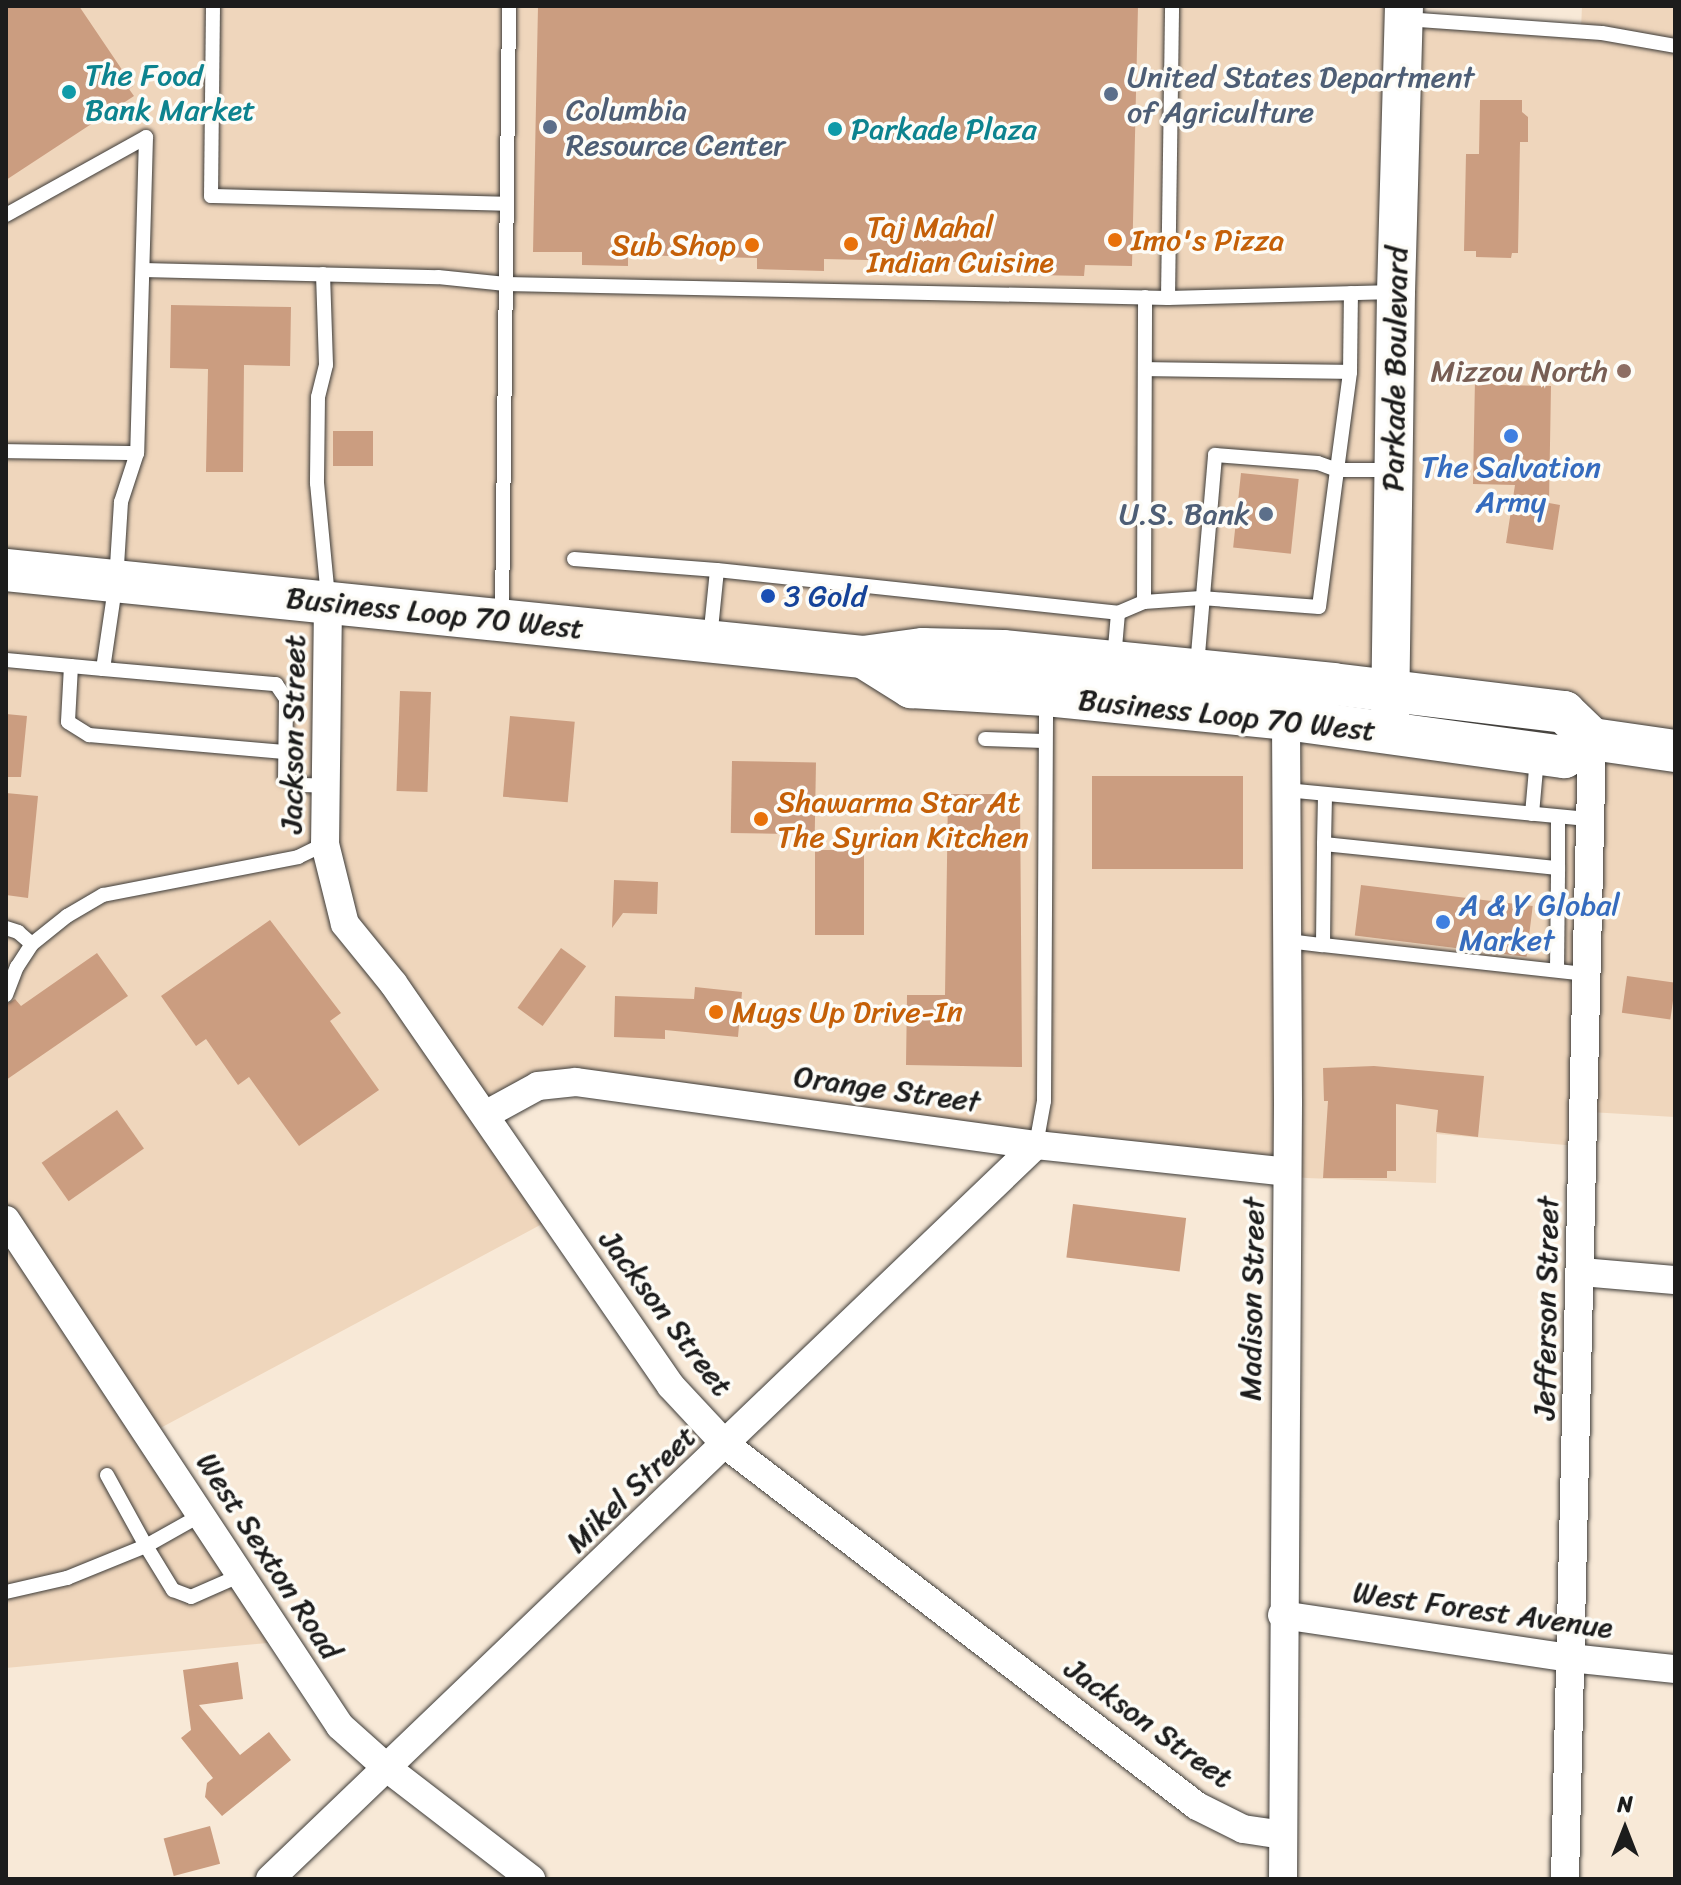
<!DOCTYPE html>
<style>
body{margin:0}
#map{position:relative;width:1681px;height:1885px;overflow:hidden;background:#f8e9d7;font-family:Sriracha,sans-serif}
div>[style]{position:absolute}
.built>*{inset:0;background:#efd6bc}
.building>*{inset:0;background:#cb9d80;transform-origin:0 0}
.roads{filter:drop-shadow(0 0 2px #3d3b38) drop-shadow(0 0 2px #3d3b38)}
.lane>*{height:14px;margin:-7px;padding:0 7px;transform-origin:7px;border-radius:7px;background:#fff}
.street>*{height:28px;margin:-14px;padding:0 14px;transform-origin:14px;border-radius:14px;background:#fff}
.secondary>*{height:38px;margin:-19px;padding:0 19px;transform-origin:19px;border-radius:19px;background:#fff}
.primary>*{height:42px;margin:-21px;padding:0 21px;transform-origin:21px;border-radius:21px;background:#fff}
.dots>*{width:22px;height:22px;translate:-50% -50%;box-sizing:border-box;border:4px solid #fdfcf7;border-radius:50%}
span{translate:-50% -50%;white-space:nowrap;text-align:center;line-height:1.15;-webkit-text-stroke:7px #fdfcf7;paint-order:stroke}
.culture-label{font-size:30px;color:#0d838f}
.left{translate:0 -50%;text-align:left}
.service-label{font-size:30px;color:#4e5e75}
.right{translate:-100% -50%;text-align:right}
.food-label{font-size:30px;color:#c56008}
.street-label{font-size:30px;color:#1c1c1c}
.education-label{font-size:30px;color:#785e54}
.shop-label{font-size:30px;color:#366cbe}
.transit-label{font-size:30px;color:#164399}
.frame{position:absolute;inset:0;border:8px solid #1c1c1c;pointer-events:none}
.north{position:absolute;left:1585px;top:1789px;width:80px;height:80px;-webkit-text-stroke:6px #fdfcf7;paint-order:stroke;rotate:0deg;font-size:22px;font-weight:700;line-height:32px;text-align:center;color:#1c1c1c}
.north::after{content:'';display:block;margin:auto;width:28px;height:36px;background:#1c1c1c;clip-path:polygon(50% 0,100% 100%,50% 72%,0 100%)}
</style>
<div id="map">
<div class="built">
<i style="clip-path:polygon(6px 6px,1407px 6px,1406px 17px,1581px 29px,1582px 6px,1675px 6px,1675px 1117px,1590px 1112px,1589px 1147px,1437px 1134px,1436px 1183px,1306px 1178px,576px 1084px,486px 1116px,557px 1216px,151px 1433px,278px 1642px,6px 1668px)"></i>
</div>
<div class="building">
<i style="clip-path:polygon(6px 6px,79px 6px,133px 86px,129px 89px,134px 96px,6px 180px)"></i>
<i style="clip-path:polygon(538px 6px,1138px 6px,1132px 266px,1085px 265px,1084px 276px,1035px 275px,1035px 264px,824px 259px,824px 271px,757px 269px,757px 258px,628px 255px,628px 266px,582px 265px,582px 252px,533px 252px)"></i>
<i style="clip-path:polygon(1480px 100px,1522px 100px,1522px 112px,1528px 117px,1528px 142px,1520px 142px,1518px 253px,1512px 253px,1511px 258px,1476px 257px,1476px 251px,1464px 251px,1466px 154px,1479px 154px)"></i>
<i style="clip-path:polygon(171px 305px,291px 307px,290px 366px,244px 365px,243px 472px,206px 472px,208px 369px,170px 368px)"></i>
<i style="clip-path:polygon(1475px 379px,1500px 380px,1500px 385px,1551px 386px,1549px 503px,1560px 505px,1553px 550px,1506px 543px,1515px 485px,1473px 484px)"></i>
<i style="left:333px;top:431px;width:40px;height:35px"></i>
<i style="left:1241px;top:473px;width:58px;height:75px;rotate:6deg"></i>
<i style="left:400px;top:691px;width:31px;height:100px;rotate:2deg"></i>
<i style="clip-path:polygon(6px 714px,27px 716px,21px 777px,6px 777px)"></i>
<i style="left:510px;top:716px;width:65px;height:81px;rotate:5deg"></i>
<i style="left:732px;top:761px;width:84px;height:72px;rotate:1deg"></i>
<i style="left:1092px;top:776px;width:151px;height:93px"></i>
<i style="clip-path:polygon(6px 793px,38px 796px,28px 898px,6px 895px)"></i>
<i style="clip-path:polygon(948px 794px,1020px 794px,1022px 1067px,906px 1065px,907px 995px,945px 995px)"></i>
<i style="left:815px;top:850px;width:49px;height:85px"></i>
<i style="clip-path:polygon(614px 880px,658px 882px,657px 914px,623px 913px,612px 928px)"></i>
<i style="left:1361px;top:885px;width:173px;height:51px;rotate:7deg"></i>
<i style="clip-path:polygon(270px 920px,341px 1013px,330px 1021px,379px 1090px,299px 1146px,249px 1077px,238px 1085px,206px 1039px,196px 1046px,161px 996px)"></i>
<i style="left:561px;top:948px;width:31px;height:74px;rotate:36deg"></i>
<i style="clip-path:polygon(97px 953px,128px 996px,6px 1080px,6px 1005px,15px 999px,21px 1006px)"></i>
<i style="left:1627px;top:976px;width:49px;height:37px;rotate:8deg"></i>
<i style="clip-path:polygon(695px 987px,742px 992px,738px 1037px,665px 1030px,665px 1039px,614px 1037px,615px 996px,694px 999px)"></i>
<i style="clip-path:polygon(1374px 1066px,1484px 1076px,1478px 1137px,1436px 1132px,1438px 1110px,1396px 1104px,1396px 1171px,1387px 1171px,1387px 1178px,1323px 1178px,1328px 1101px,1324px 1101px,1323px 1068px)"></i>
<i style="left:117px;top:1110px;width:47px;height:92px;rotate:55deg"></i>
<i style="left:1073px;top:1204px;width:114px;height:54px;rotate:7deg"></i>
<i style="clip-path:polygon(238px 1662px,243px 1699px,199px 1705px,240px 1755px,269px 1732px,291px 1760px,222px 1816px,205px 1797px,207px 1783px,213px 1778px,181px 1738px,191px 1730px,183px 1670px)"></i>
<i style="left:210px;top:1826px;width:39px;height:48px;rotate:75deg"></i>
</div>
<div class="roads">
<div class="lane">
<i style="left:213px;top:6px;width:190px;rotate:90.6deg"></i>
<i style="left:211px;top:196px;width:296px;rotate:1.5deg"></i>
<i style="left:1405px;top:19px;width:197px;rotate:4.1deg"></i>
<i style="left:1602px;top:33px;width:74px;rotate:10.1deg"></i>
<i style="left:6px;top:215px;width:160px;rotate:-29.1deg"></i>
<i style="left:146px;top:137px;width:316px;rotate:91.6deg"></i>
<i style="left:137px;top:453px;width:52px;rotate:108.1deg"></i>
<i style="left:121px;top:502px;width:79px;rotate:93.6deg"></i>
<i style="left:116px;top:581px;width:89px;rotate:98.4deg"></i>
<i style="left:103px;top:669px;width:97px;rotate:-174.7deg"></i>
<i style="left:143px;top:270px;width:295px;rotate:1.4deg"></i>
<i style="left:438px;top:277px;width:68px;rotate:5.9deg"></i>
<i style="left:506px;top:284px;width:662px;rotate:1.21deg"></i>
<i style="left:1168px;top:298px;width:227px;rotate:-1.5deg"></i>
<i style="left:323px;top:274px;width:91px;rotate:88.1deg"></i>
<i style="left:326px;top:365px;width:33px;rotate:104deg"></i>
<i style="left:318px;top:397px;width:86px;rotate:90.7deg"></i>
<i style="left:317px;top:483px;width:116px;rotate:84.5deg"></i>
<i style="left:1168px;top:298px;width:292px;rotate:-89.2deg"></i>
<i style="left:1145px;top:369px;width:205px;rotate:0.8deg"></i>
<i style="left:6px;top:451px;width:131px;rotate:0.9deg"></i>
<i style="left:574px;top:559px;width:143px;rotate:4.4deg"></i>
<i style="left:1144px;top:602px;width:57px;rotate:-4deg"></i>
<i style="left:1201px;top:598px;width:118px;rotate:4.4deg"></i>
<i style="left:1319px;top:607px;width:138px;rotate:-82.5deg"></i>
<i style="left:1337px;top:470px;width:54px"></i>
<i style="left:502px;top:615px;width:609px;rotate:-89.34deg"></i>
<i style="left:710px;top:639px;width:69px;rotate:-84.2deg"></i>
<i style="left:717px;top:570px;width:403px;rotate:6.1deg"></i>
<i style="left:1114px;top:659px;width:46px;rotate:-85deg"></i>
<i style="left:1118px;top:613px;width:28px;rotate:-23deg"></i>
<i style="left:1144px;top:602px;width:305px;rotate:-89.8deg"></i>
<i style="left:71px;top:666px;width:56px;rotate:93.1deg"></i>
<i style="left:68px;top:722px;width:25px;rotate:32deg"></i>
<i style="left:89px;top:735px;width:196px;rotate:5deg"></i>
<i style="left:1197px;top:666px;width:212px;rotate:-85.1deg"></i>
<i style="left:1215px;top:455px;width:103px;rotate:4.4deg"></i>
<i style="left:1318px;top:463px;width:20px;rotate:20deg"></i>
<i style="left:1337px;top:470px;width:99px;rotate:-82.4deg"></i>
<i style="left:1350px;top:372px;width:79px;rotate:-89.3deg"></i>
<i style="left:103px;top:669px;width:174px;rotate:5deg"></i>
<i style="left:276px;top:684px;width:18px;rotate:56deg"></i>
<i style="left:286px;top:699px;width:79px;rotate:90.7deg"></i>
<i style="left:285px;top:778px;width:19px;rotate:21deg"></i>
<i style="left:303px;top:785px;width:23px;rotate:2deg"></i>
<i style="left:985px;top:739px;width:59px;rotate:1.9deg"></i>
<i style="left:1286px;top:790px;width:303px;rotate:5.5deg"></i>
<i style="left:1325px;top:796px;width:48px;rotate:91.2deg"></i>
<i style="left:1324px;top:844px;width:235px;rotate:5.9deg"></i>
<i style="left:1558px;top:868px;width:51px;rotate:-90deg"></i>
<i style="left:1532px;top:814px;width:56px;rotate:-84.9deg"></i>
<i style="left:6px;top:928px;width:13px;rotate:18deg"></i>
<i style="left:18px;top:932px;width:18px;rotate:41deg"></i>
<i style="left:1288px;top:941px;width:35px;rotate:7deg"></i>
<i style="left:1323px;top:945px;width:101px;rotate:-89.4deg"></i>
<i style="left:1323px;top:945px;width:265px;rotate:6.3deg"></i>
<i style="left:1557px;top:970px;width:102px;rotate:-89.4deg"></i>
<i style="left:6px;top:995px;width:30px;rotate:-69deg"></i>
<i style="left:17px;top:967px;width:27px;rotate:-57deg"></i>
<i style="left:32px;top:944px;width:45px;rotate:-38.7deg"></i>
<i style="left:67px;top:916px;width:42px;rotate:-30.3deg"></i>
<i style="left:103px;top:895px;width:199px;rotate:-11deg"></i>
<i style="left:298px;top:857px;width:30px;rotate:-26deg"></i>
<i style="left:1036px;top:1145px;width:45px;rotate:-79.7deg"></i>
<i style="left:1044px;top:1101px;width:401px;rotate:-89.7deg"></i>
<i style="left:201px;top:1515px;width:63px;rotate:150.6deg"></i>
<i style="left:146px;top:1546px;width:52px;rotate:58.5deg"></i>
<i style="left:173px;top:1590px;width:19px;rotate:21deg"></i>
<i style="left:191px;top:1597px;width:55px;rotate:-23.7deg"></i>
<i style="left:6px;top:1592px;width:63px;rotate:-12.9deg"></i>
<i style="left:67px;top:1578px;width:85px;rotate:-22.1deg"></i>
<i style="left:146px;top:1546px;width:81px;rotate:-118.8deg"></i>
</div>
<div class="street">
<i style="left:328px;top:603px;width:241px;rotate:90.7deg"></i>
<i style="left:325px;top:844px;width:82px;rotate:76deg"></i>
<i style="left:345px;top:924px;width:76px;rotate:50.9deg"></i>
<i style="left:393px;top:983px;width:490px;rotate:55.4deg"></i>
<i style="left:671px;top:1386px;width:81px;rotate:47deg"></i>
<i style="left:726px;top:1445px;width:593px;rotate:37.47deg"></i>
<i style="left:1197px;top:1806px;width:51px;rotate:26.6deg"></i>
<i style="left:1243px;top:1829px;width:40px;rotate:8.5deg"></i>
<i style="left:485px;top:1115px;width:60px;rotate:-28.7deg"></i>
<i style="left:538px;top:1086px;width:38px;rotate:-6deg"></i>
<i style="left:576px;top:1082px;width:464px;rotate:7.8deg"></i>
<i style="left:1036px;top:1145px;width:252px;rotate:6.1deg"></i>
<i style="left:6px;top:1220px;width:606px;rotate:56.57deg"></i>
<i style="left:340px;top:1726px;width:63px;rotate:41.8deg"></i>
<i style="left:387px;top:1768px;width:182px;rotate:37.6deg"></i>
<i style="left:1581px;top:1272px;width:94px;rotate:4.9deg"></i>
<i style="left:1282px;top:1615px;width:291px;rotate:8.5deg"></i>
<i style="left:1570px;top:1658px;width:106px;rotate:6deg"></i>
<i style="left:270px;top:1879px;width:1061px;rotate:-43.78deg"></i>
<i style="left:1283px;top:1879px;width:777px;rotate:-89.63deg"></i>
<i style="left:1288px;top:1102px;width:383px;rotate:-90.3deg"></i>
<i style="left:1565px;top:1879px;width:1140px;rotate:-88.64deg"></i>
</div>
<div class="secondary">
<i style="left:1390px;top:721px;width:429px;rotate:-89.2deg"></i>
<i style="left:1396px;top:292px;width:286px;rotate:-88.4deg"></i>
</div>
<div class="primary">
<i style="left:6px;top:570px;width:861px;rotate:5.8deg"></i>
<i style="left:863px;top:657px;width:61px;rotate:-7.6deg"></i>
<i style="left:923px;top:649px;width:80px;rotate:1.4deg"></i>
<i style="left:1003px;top:651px;width:332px;rotate:5.7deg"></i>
<i style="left:1333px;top:684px;width:233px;rotate:6.9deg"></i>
<i style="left:1564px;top:712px;width:39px;rotate:44deg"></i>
<i style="left:1592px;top:739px;width:84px;rotate:8.2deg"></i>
<i style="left:863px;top:657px;width:57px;rotate:32deg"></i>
<i style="left:911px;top:687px;width:135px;rotate:3.4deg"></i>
<i style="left:1046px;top:695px;width:241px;rotate:5.7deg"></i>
<i style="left:1286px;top:719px;width:281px;rotate:7.8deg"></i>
<i style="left:1564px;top:757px;width:33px;rotate:-33deg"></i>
</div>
</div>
<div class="dots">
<i style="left:69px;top:92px;background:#0f9aa8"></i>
<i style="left:1111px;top:94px;background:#5c6f8a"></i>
<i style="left:550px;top:127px;background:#5c6f8a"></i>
<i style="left:835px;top:129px;background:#0f9aa8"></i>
<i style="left:1115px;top:240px;background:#e8710a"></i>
<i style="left:851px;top:244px;background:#e8710a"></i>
<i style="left:752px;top:245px;background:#e8710a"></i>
<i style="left:1624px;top:371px;background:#8d6e63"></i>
<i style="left:1511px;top:436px;background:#3f7fe0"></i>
<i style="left:1266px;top:514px;background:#5c6f8a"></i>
<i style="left:768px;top:596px;background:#1a4fb4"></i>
<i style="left:761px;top:819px;background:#e8710a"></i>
<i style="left:1443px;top:922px;background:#3f7fe0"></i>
<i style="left:716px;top:1012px;background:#e8710a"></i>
</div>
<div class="culture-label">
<span class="left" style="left:85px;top:92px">The Food<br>Bank Market</span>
<span class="left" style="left:851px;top:129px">Parkade Plaza</span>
</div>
<div class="service-label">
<span class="left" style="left:1127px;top:94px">United States Department<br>of Agriculture</span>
<span class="left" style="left:566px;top:127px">Columbia<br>Resource Center</span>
<span class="right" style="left:1250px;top:514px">U.S. Bank</span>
</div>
<div class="food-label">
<span class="left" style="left:867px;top:244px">Taj Mahal<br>Indian Cuisine</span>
<span class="left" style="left:1131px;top:240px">Imo's Pizza</span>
<span class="right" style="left:736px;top:245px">Sub Shop</span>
<span class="left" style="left:777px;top:819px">Shawarma Star At<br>The Syrian Kitchen</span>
<span class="left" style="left:732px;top:1012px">Mugs Up Drive-In</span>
</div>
<div class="street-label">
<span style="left:1395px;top:369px;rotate:-89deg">Parkade Boulevard</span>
<span style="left:435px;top:613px;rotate:6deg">Business Loop 70 West</span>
<span style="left:1227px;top:715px;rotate:6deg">Business Loop 70 West</span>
<span style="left:293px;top:734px;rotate:-89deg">Jackson Street</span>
<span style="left:887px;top:1089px;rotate:8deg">Orange Street</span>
<span style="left:1252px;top:1299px;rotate:-89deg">Madison Street</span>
<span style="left:1546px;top:1308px;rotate:-89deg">Jefferson Street</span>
<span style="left:666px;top:1313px;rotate:53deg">Jackson Street</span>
<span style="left:631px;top:1489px;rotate:-44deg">Mikel Street</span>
<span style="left:269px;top:1556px;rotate:57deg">West Sexton Road</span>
<span style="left:1483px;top:1610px;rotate:8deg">West Forest Avenue</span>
<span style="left:1149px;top:1723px;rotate:36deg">Jackson Street</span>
</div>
<div class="education-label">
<span class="right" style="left:1608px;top:371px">Mizzou North</span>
</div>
<div class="shop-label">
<span style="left:1511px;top:484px">The Salvation<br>Army</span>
<span class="left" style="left:1459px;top:922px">A &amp; Y Global<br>Market</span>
</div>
<div class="transit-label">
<span class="left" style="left:784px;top:596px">3 Gold</span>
</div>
<div class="frame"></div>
<div class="north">N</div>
</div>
